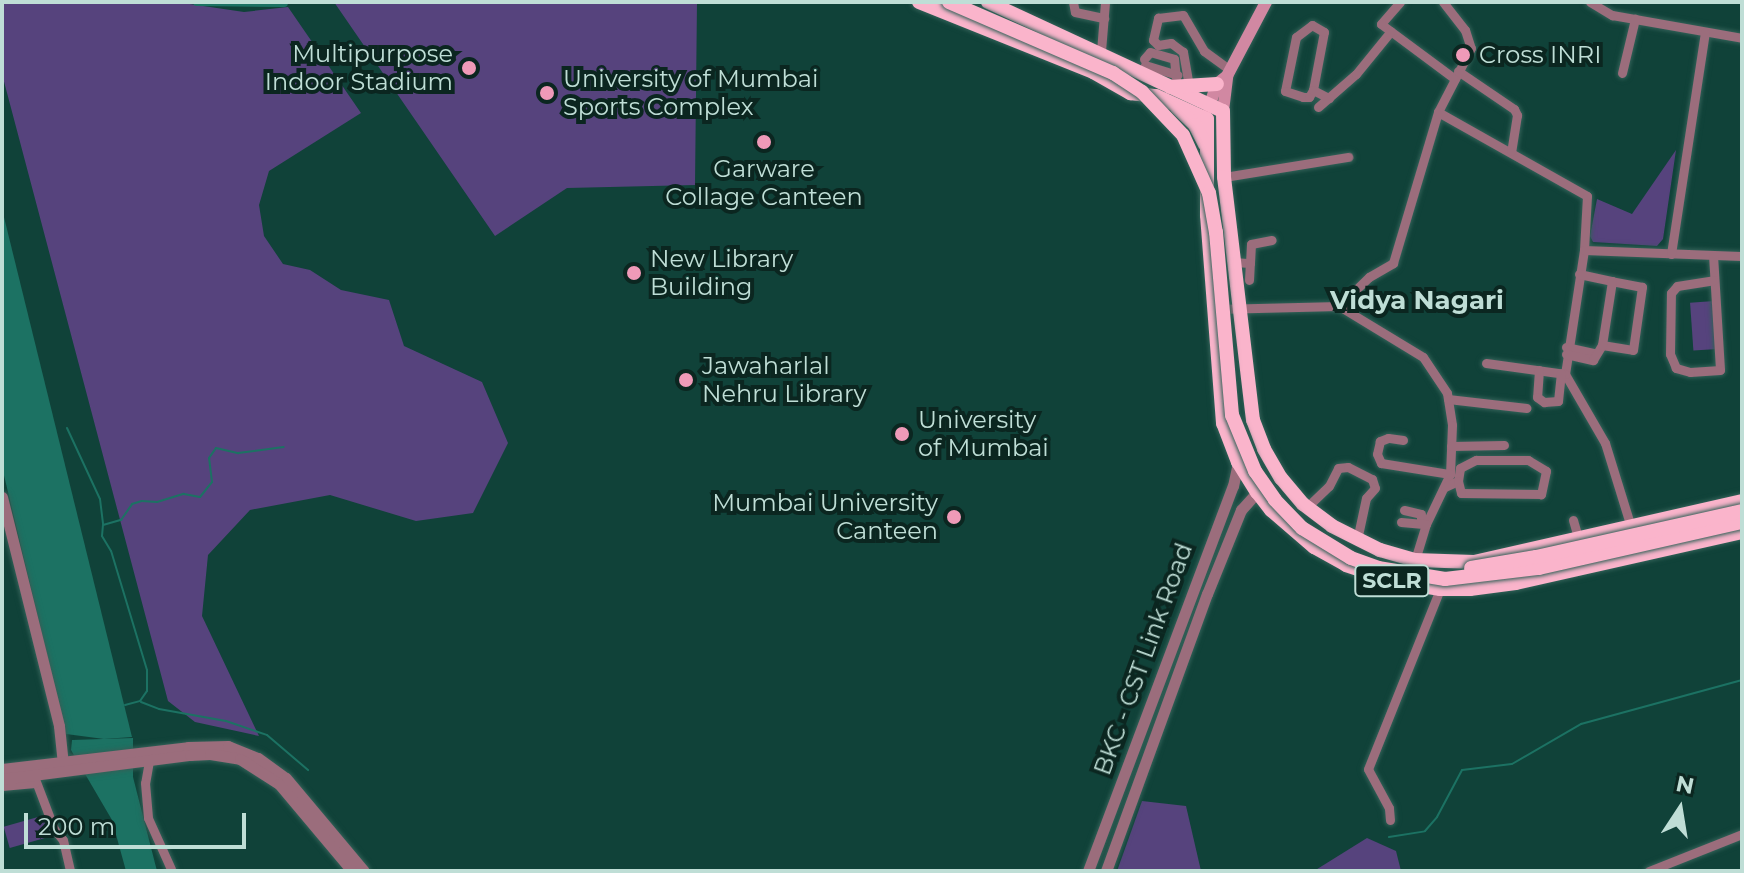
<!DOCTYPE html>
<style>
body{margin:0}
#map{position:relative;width:1744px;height:873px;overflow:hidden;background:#104239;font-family:Montserrat,sans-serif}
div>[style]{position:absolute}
.green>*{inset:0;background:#56437d;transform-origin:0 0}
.water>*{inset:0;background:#1c7263}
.stream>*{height:2px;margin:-1px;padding:0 1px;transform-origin:1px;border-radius:1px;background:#1c7263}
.canal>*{height:8px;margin:-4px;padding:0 4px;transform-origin:4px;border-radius:4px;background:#1c7263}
.roads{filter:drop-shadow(0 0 2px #336158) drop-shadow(0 0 2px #336158)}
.minor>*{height:9px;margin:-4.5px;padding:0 4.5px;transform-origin:4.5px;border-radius:4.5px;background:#9b6d7c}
.tertiary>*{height:11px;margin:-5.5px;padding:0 5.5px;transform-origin:5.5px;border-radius:5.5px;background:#9b6d7c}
.secondary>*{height:12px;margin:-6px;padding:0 6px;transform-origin:6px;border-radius:6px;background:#d188a2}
.trunk>*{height:14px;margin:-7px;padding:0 7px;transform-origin:7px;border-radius:7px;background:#fab4cb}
.bridges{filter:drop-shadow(0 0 2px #336158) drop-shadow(0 0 2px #336158)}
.trunk-bridge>*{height:14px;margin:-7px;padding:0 7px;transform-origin:7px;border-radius:7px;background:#fab4cb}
.dots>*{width:22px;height:22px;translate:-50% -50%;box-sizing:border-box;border:4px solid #0b2620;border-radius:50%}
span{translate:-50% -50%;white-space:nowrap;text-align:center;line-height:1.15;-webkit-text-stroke:8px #0b2620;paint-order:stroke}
.shield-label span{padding:2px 6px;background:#0b2620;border:2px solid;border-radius:6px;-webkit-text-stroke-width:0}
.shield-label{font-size:22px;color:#bfded6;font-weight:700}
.poi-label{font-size:24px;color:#bfded6}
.right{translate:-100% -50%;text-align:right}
.left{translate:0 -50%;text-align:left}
.street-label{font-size:24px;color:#bfded6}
.neighbourhood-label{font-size:26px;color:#bfded6;font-weight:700}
.frame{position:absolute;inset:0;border:4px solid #bfded6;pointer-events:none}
.north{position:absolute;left:1640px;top:769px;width:80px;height:80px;-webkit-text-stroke:6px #0b2620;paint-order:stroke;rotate:12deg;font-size:22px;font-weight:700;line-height:32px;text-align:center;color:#bfded6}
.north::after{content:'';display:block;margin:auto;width:28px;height:36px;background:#bfded6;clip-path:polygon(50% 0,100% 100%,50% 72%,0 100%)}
.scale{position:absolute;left:24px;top:813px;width:222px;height:36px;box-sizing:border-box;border:4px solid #bfded6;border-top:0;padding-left:10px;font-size:24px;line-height:28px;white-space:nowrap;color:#bfded6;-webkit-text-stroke:6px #0b2620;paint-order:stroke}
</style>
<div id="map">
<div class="green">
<i style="clip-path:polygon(2px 2px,176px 2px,244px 12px,288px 7px,361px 113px,269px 171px,259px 205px,264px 236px,283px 264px,310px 270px,341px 290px,389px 300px,404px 346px,482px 382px,508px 443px,473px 513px,416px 521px,330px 495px,250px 510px,208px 555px,202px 616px,259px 736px,195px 722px,168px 701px,2px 74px)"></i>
<i style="clip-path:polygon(334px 2px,697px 2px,695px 185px,567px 188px,495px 236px)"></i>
<i style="clip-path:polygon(1676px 150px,1663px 239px,1657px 246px,1593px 242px,1590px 236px,1597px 199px,1632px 214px)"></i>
<i style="left:1714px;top:301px;width:48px;height:24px;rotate:86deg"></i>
<i style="clip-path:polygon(1142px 801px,1186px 806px,1201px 871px,1117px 871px)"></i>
<i style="left:45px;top:815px;width:22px;height:43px;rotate:74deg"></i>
<i style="clip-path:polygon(1367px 838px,1396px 851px,1401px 871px,1314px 871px)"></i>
</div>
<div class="water">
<i style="clip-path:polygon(2px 209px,132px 737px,104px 739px,66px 734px,2px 467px)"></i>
<i style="clip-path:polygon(133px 738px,133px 777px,157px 871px,126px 871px,112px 820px,71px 750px,72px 740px)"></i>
</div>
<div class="stream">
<i style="left:67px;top:428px;width:78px;rotate:65.1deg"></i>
<i style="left:100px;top:499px;width:25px;rotate:83deg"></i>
<i style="left:141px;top:702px;width:19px;rotate:21deg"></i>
<i style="left:159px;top:709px;width:68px;rotate:10.2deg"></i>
<i style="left:226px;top:721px;width:43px;rotate:18.9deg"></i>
<i style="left:267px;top:735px;width:54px;rotate:40.5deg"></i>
<i style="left:125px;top:705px;width:16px;rotate:-15deg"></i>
<i style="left:140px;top:701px;width:12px;rotate:-55deg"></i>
<i style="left:147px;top:691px;width:21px;rotate:-90deg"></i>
<i style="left:147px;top:670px;width:124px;rotate:-106.8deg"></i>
<i style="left:111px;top:551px;width:17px;rotate:-121deg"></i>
<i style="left:102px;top:536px;width:11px;rotate:-85deg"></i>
<i style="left:103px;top:525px;width:19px;rotate:-16deg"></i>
<i style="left:121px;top:520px;width:19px;rotate:-55deg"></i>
<i style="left:132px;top:504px;width:10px;rotate:-17deg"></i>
<i style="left:142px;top:501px;width:15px;rotate:4deg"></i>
<i style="left:157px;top:502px;width:28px;rotate:-17deg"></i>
<i style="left:184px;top:494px;width:16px;rotate:11deg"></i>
<i style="left:200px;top:497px;width:19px;rotate:-51deg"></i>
<i style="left:212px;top:482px;width:24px;rotate:-97deg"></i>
<i style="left:209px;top:458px;width:12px;rotate:-55deg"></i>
<i style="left:216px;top:448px;width:23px;rotate:13deg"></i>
<i style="left:238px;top:453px;width:46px;rotate:-7.4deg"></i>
<i style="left:1389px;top:837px;width:36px;rotate:-9deg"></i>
<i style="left:1425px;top:831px;width:18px;rotate:-49deg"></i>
<i style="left:1437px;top:817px;width:53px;rotate:-62deg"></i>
<i style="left:1462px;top:770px;width:50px;rotate:-6.8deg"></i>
<i style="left:1512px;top:764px;width:80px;rotate:-30.1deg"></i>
<i style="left:1581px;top:724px;width:167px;rotate:-15.3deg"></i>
</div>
<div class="canal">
<i style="left:197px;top:2px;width:87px;rotate:0.7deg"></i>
</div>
<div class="roads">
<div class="minor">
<i style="left:1073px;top:2px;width:10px;rotate:79deg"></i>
<i style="left:1075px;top:12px;width:30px;rotate:12deg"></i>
<i style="left:1400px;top:2px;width:29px;rotate:131deg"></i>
<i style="left:1381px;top:24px;width:92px;rotate:36.6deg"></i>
<i style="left:1443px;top:2px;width:36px;rotate:52deg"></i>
<i style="left:1465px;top:30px;width:19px;rotate:72deg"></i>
<i style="left:1471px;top:48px;width:72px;rotate:117.3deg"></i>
<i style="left:1438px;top:112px;width:171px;rotate:29.4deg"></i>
<i style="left:1587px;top:196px;width:54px;rotate:93.2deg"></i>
<i style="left:1584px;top:250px;width:125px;rotate:98.7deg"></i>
<i style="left:1565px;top:374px;width:80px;rotate:59.9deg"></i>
<i style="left:1605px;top:443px;width:88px;rotate:72.8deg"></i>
<i style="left:1590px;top:2px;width:26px;rotate:31deg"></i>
<i style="left:1612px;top:15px;width:132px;rotate:10deg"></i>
<i style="left:1101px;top:51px;width:49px;rotate:-85.3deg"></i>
<i style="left:1144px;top:59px;width:9px;rotate:-49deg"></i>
<i style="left:1150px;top:52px;width:25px;rotate:16deg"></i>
<i style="left:1174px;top:59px;width:28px;rotate:84deg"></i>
<i style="left:1145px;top:65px;width:34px;rotate:17deg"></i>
<i style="left:1458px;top:71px;width:68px;rotate:34.2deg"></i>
<i style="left:1514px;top:109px;width:7px;rotate:63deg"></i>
<i style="left:1517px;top:115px;width:36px;rotate:99deg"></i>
<i style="left:1622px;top:73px;width:56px;rotate:-76.5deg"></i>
<i style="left:1189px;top:86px;width:35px;rotate:-100deg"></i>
<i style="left:1183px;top:52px;width:15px;rotate:-143deg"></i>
<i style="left:1171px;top:43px;width:13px;rotate:171deg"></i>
<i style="left:1158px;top:45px;width:7px;rotate:-135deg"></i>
<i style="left:1153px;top:40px;width:23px;rotate:-77deg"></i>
<i style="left:1158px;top:18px;width:25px;rotate:-7deg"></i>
<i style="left:1183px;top:15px;width:42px;rotate:59.7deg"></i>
<i style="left:1204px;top:51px;width:32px;rotate:36deg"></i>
<i style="left:1313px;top:90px;width:59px;rotate:-79.3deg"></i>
<i style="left:1324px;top:32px;width:14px;rotate:-150deg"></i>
<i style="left:1312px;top:25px;width:20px;rotate:143deg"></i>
<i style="left:1296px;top:37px;width:55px;rotate:101.5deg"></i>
<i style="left:1285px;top:91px;width:19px;rotate:18deg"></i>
<i style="left:1303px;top:97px;width:6px"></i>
<i style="left:1309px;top:97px;width:8px;rotate:-60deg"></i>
<i style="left:1313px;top:90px;width:18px;rotate:27deg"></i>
<i style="left:1318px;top:107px;width:50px;rotate:-41deg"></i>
<i style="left:1356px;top:74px;width:55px;rotate:-50.9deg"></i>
<i style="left:1224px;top:177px;width:126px;rotate:-9.2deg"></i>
<i style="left:1584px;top:250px;width:158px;rotate:2.2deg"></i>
<i style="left:1671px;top:254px;width:224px;rotate:-81.3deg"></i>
<i style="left:1713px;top:255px;width:115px;rotate:86.5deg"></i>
<i style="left:1720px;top:370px;width:30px;rotate:176deg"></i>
<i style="left:1690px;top:372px;width:15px;rotate:-164deg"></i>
<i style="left:1676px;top:368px;width:15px;rotate:-113deg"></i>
<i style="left:1670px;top:354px;width:61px;rotate:-89.1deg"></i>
<i style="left:1671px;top:293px;width:9px;rotate:-49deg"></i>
<i style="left:1677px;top:286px;width:37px;rotate:-9deg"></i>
<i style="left:1234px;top:262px;width:16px;rotate:4deg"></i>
<i style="left:1250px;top:263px;width:19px;rotate:-87deg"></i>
<i style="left:1251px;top:244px;width:21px;rotate:-11deg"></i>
<i style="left:1579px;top:274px;width:34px;rotate:12deg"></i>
<i style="left:1249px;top:280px;width:17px;rotate:-87deg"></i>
<i style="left:1339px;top:306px;width:98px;rotate:31.3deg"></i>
<i style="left:1423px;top:357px;width:43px;rotate:56.3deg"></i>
<i style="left:1447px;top:393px;width:32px;rotate:81deg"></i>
<i style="left:1452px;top:425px;width:49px;rotate:92.3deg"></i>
<i style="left:1450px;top:474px;width:55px;rotate:115.6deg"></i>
<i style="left:1426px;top:524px;width:38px;rotate:107deg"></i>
<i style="left:1217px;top:309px;width:122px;rotate:-1.4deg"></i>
<i style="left:1339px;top:306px;width:42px;rotate:-44deg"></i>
<i style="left:1369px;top:277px;width:28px;rotate:-30deg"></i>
<i style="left:1393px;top:263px;width:158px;rotate:-73.4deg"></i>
<i style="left:1566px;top:347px;width:29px;rotate:12deg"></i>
<i style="left:1566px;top:354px;width:28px;rotate:13deg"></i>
<i style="left:1593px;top:360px;width:17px;rotate:-59deg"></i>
<i style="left:1602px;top:345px;width:31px;rotate:9deg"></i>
<i style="left:1633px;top:350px;width:64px;rotate:-81.9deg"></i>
<i style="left:1642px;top:287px;width:31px;rotate:-169deg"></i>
<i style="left:1612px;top:281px;width:65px;rotate:98.9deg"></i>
<i style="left:1486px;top:363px;width:80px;rotate:7.9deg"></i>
<i style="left:1539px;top:370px;width:27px;rotate:94deg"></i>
<i style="left:1537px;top:397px;width:9px;rotate:36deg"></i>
<i style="left:1544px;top:402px;width:14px;rotate:-4deg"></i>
<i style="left:1558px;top:401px;width:28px;rotate:-84deg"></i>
<i style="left:1448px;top:399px;width:79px;rotate:6.6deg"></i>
<i style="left:1403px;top:440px;width:15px;rotate:-172deg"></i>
<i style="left:1388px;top:438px;width:9px;rotate:159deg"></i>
<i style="left:1380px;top:441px;width:13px;rotate:103deg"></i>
<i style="left:1377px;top:454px;width:10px;rotate:66deg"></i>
<i style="left:1381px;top:463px;width:70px;rotate:9.1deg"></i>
<i style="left:1451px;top:446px;width:53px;rotate:-1.1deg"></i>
<i style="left:1445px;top:487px;width:14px;rotate:-25deg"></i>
<i style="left:1458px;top:481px;width:13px;rotate:-81deg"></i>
<i style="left:1460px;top:468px;width:18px;rotate:-27deg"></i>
<i style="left:1476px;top:460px;width:52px"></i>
<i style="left:1528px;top:460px;width:21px;rotate:31deg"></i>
<i style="left:1546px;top:471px;width:24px;rotate:102deg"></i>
<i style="left:1541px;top:494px;width:80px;rotate:-179.3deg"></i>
<i style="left:1461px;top:493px;width:12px;rotate:-104deg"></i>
<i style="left:1307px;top:507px;width:30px;rotate:-44deg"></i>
<i style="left:1329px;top:486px;width:20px;rotate:-63deg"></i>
<i style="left:1338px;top:468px;width:10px;rotate:-6deg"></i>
<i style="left:1348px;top:467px;width:27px;rotate:27deg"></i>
<i style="left:1372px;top:479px;width:9px;rotate:72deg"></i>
<i style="left:1375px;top:488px;width:13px;rotate:132deg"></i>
<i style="left:1366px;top:498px;width:43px;rotate:102.1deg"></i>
<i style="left:1404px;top:510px;width:17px;rotate:13deg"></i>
<i style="left:1421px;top:514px;width:9px;rotate:90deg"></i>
<i style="left:1573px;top:520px;width:19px;rotate:74deg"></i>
<i style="left:1401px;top:522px;width:25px;rotate:5deg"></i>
<i style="left:149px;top:761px;width:22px;rotate:100deg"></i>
<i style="left:145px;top:783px;width:35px;rotate:85deg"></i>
<i style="left:148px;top:818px;width:56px;rotate:65.7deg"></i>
<i style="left:32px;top:771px;width:62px;rotate:69.2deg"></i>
<i style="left:54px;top:829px;width:14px;rotate:51deg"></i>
<i style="left:63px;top:840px;width:32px;rotate:77deg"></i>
<i style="left:2px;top:786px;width:33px;rotate:-5deg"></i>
<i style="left:1390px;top:820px;width:12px;rotate:-95deg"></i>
<i style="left:1389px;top:808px;width:44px;rotate:-118.3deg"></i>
<i style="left:1368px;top:769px;width:194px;rotate:-68.2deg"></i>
<i style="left:1649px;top:871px;width:100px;rotate:-21.7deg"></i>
</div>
<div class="tertiary">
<i style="left:2px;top:497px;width:236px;rotate:76deg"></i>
<i style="left:59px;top:726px;width:39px;rotate:84deg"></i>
<i style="left:2px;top:769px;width:187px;rotate:-6.7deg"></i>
<i style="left:188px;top:747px;width:40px;rotate:-1.4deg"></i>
<i style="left:228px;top:746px;width:32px;rotate:22deg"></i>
<i style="left:258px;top:758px;width:34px;rotate:36deg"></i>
<i style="left:286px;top:778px;width:121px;rotate:50deg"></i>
<i style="left:2px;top:779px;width:190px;rotate:-7.3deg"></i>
<i style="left:190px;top:755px;width:20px;rotate:-3deg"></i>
<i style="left:210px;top:754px;width:30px;rotate:9deg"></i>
<i style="left:240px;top:759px;width:46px;rotate:32.7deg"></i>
<i style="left:279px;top:784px;width:114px;rotate:50deg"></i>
<i style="left:1088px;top:871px;width:411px;rotate:-69.4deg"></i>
<i style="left:1233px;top:486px;width:25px;rotate:-78deg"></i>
<i style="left:1106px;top:871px;width:295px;rotate:-70deg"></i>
<i style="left:1207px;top:594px;width:91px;rotate:-68deg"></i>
<i style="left:1241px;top:510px;width:24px;rotate:-48deg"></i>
</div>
<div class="secondary">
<i style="left:1209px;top:107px;width:24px;rotate:-71deg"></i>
<i style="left:1217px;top:84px;width:13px;rotate:-39deg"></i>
<i style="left:1227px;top:76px;width:84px;rotate:-62.2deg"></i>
<i style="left:1223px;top:111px;width:35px;rotate:-83deg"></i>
</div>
<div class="trunk">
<i style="left:919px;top:2px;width:188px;rotate:21.9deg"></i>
<i style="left:1093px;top:72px;width:43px;rotate:29.6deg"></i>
<i style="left:1130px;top:93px;width:26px;rotate:7deg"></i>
<i style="left:1156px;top:96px;width:56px;rotate:24.3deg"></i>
<i style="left:1207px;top:119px;width:96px;rotate:90deg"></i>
<i style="left:1207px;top:215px;width:209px;rotate:85.6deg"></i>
<i style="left:1223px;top:423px;width:42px;rotate:69deg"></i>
<i style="left:1238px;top:462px;width:36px;rotate:58deg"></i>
<i style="left:1257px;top:492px;width:23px;rotate:52deg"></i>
<i style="left:1271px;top:510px;width:57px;rotate:40.7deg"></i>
<i style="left:1314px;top:547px;width:37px;rotate:29deg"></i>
<i style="left:1346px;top:565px;width:54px;rotate:18.4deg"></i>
<i style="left:1397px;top:582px;width:44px;rotate:9.2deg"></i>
<i style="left:1440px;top:589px;width:30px"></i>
<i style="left:1470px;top:589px;width:46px;rotate:-7.4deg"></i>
<i style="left:1516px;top:583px;width:232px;rotate:-12.7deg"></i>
<i style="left:988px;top:2px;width:259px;rotate:24.9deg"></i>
<i style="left:1223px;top:111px;width:66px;rotate:89.1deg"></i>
<i style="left:1224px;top:177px;width:245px;rotate:83.2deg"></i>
<i style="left:1253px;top:420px;width:31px;rotate:69deg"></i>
<i style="left:1264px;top:449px;width:34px;rotate:60deg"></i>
<i style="left:1281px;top:478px;width:34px;rotate:50deg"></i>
<i style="left:1303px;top:504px;width:36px;rotate:37deg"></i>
<i style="left:1332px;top:526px;width:54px;rotate:26.6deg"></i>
<i style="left:1380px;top:550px;width:36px;rotate:16deg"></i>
<i style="left:1415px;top:560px;width:59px;rotate:1.9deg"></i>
<i style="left:1474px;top:562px;width:275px;rotate:-12.8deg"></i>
<i style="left:1170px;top:87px;width:47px;rotate:-3.7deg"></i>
<i style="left:1177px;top:108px;width:25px;rotate:43deg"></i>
<i style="left:1195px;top:125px;width:22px;rotate:63deg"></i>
</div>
</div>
<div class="bridges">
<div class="trunk-bridge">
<i style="left:949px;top:2px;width:179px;rotate:23.4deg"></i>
<i style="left:1113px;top:73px;width:35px;rotate:33deg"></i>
<i style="left:1142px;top:92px;width:59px;rotate:46.4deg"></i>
<i style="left:1183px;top:135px;width:64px;rotate:65.9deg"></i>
<i style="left:1209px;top:193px;width:40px;rotate:80deg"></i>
<i style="left:1216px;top:232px;width:184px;rotate:85deg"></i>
<i style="left:1232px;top:415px;width:61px;rotate:67.7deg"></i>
<i style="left:1255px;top:471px;width:35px;rotate:55deg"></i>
<i style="left:1275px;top:500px;width:39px;rotate:46deg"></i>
<i style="left:1302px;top:528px;width:57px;rotate:31.5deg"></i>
<i style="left:1351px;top:558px;width:29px;rotate:20deg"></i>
<i style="left:1378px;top:568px;width:68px;rotate:9.3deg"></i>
<i style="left:1445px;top:579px;width:95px;rotate:-6.7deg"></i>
<i style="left:1539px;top:568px;width:208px;rotate:-12.8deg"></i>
<i style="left:1471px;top:568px;width:66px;rotate:-9.6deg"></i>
<i style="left:1536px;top:557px;width:211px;rotate:-12.6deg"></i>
</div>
</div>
<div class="dots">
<i style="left:1463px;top:55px;background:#ef9ab8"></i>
<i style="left:469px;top:68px;background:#ef9ab8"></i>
<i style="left:547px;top:93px;background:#ef9ab8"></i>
<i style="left:764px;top:142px;background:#ef9ab8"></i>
<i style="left:634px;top:273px;background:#ef9ab8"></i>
<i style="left:686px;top:380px;background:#ef9ab8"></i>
<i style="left:902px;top:434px;background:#ef9ab8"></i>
<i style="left:954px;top:517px;background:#ef9ab8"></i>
</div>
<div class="shield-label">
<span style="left:1392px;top:581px">SCLR</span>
</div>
<div class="poi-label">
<span class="right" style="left:453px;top:68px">Multipurpose<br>Indoor Stadium</span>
<span class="left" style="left:1479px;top:55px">Cross INRI</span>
<span class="left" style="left:563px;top:93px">University of Mumbai<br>Sports Complex</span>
<span style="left:764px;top:183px">Garware<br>Collage Canteen</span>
<span class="left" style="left:650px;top:273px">New Library<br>Building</span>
<span class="left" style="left:702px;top:380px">Jawaharlal<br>Nehru Library</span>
<span class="left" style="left:918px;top:434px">University<br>of Mumbai</span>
<span class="right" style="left:938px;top:517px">Mumbai University<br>Canteen</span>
</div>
<div class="street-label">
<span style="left:1143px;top:659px;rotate:-70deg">BKC - CST Link Road</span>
</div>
<div class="neighbourhood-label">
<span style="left:1417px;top:301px">Vidya Nagari</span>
</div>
<div class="frame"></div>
<div class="north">N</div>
<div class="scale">200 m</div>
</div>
